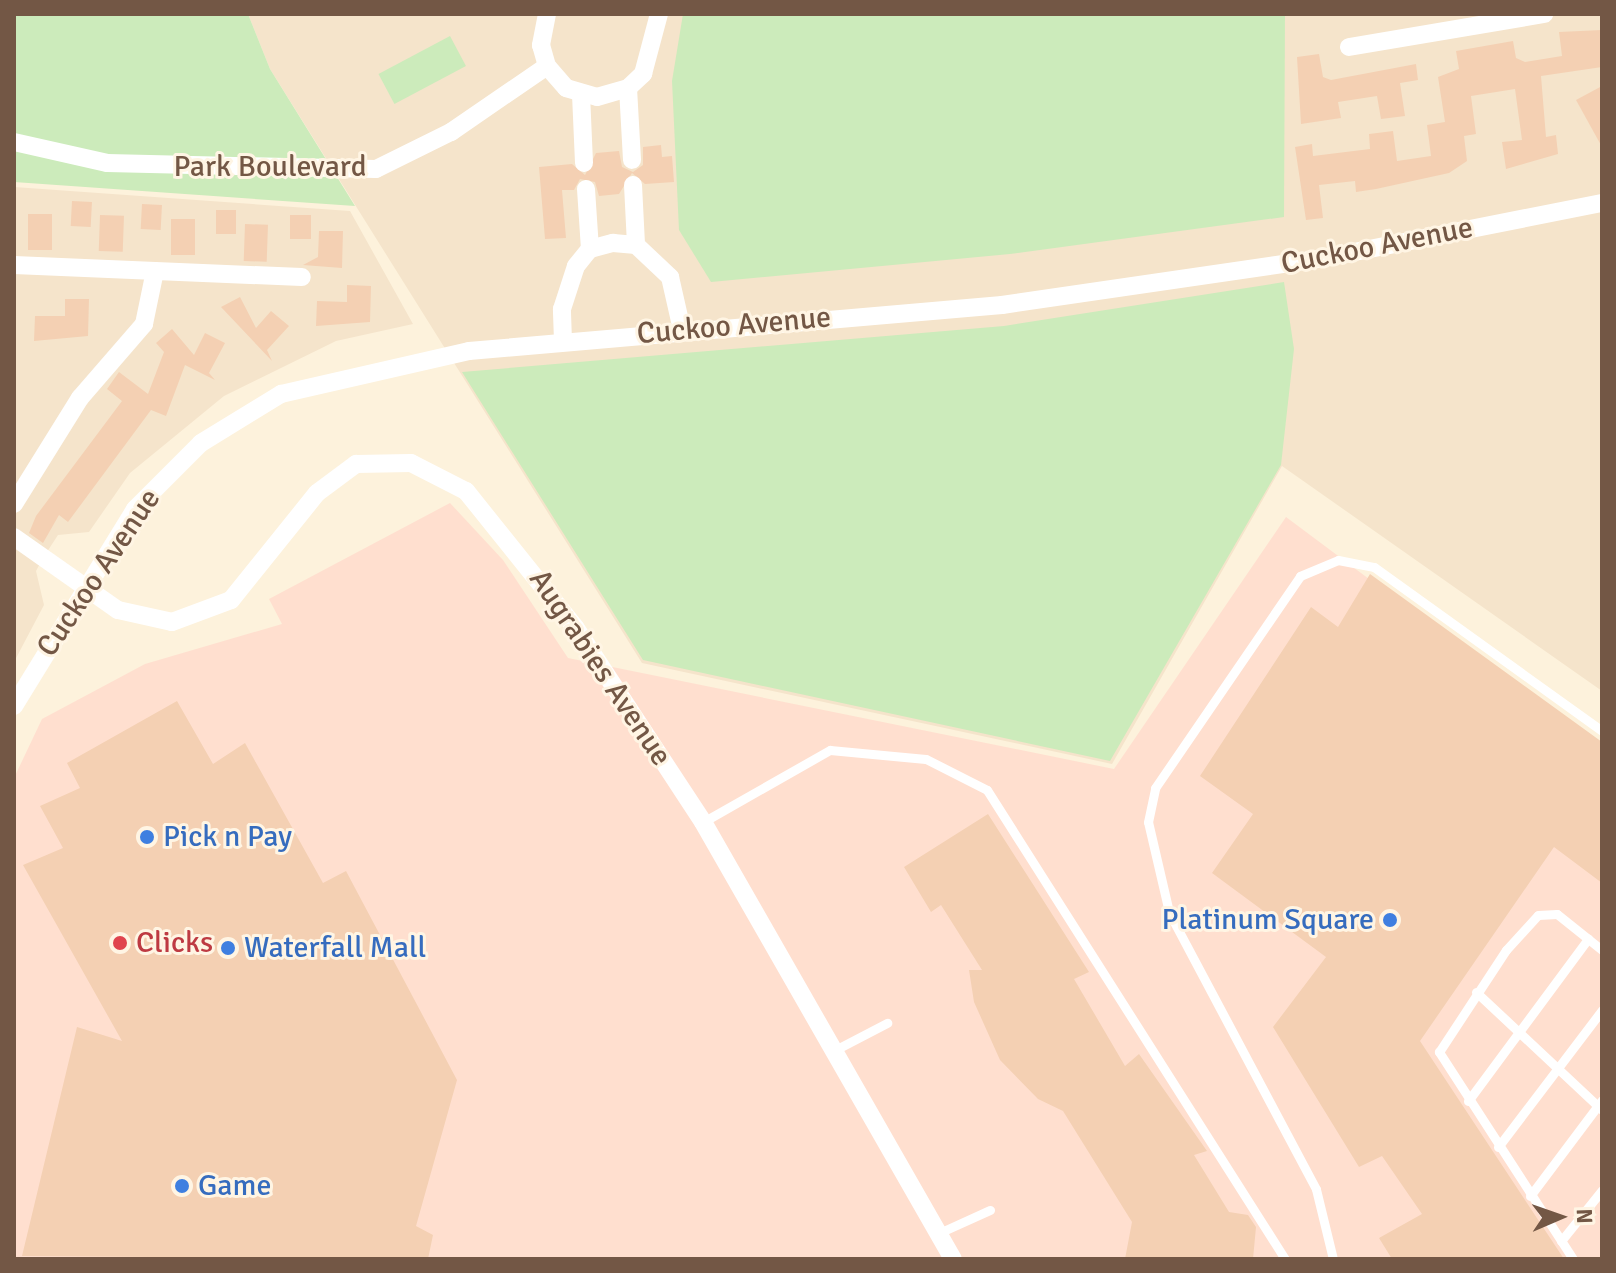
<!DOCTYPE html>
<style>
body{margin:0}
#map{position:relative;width:1616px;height:1273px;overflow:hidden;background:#fdf2dc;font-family:Signika,sans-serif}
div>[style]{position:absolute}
.residential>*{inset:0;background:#f5e4cb}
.commercial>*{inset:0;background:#ffdfcf}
.green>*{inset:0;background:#ccebbb;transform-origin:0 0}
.building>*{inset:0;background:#f4d0b3;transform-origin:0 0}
.service>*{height:9px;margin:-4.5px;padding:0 4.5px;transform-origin:4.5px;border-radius:4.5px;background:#fff}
.minor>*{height:18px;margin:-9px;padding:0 9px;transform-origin:9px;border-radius:9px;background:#fff}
.dots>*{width:22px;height:22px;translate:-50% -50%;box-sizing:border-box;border:4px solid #fff5e4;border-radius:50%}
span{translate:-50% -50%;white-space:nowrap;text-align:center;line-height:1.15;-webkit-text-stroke:6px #fff5e4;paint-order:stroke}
.street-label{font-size:30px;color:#735745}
.shop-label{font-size:30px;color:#366cbe}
.left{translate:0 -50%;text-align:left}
.right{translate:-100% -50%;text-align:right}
.health-label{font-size:30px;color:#be3a42}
.frame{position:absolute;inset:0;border:16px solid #735745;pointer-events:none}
.north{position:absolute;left:1520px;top:1177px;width:80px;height:80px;-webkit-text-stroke:6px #fff5e4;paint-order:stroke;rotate:88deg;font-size:22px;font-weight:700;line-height:32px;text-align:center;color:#735745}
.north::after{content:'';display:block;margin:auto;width:28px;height:36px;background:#735745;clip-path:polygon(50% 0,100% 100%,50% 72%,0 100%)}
</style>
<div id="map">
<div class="residential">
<i style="clip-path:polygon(248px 14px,1602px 14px,1602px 691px,1282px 466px,1112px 764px,642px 663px,270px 69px)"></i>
<i style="clip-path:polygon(14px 187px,350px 211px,413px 324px,336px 341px,224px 396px,130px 473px,89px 532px,58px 535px,43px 558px,36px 571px,44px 605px,14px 662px)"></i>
</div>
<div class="commercial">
<i style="clip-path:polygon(450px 503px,503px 560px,568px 658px,1114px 769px,1286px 517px,1602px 753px,1602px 1259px,14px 1259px,14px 778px,42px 719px,145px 664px,282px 624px,269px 599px)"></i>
</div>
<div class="green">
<i style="clip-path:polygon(14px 14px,248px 14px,270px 69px,355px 206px,14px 182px)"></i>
<i style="clip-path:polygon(683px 14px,1285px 14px,1284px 217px,1010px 254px,711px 282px,679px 230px,672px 81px)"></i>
<i style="left:450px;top:36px;width:34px;height:81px;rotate:62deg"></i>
<i style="clip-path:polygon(1284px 282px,1294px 349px,1281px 465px,1110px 761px,643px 660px,462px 372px,1004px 326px)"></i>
</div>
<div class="building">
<i style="clip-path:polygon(1602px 30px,1602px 67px,1541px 76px,1546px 137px,1556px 135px,1558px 154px,1506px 169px,1502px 142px,1522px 140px,1515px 89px,1471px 96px,1476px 134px,1464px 136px,1467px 161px,1449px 173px,1376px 189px,1356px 192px,1355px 181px,1319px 185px,1323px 218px,1306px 220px,1295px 147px,1312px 144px,1313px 156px,1370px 149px,1369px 134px,1393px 131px,1397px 161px,1431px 156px,1427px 125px,1445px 122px,1438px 77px,1459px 69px,1456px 51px,1513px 41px,1516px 58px,1525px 62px,1562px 56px,1559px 32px)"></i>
<i style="clip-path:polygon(1319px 54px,1323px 77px,1331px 80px,1416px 64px,1418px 80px,1400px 83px,1405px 116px,1381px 119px,1377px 96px,1338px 102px,1341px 118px,1301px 124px,1297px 57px)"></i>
<i style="clip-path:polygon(1602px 86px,1602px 147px,1576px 100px)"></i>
<i style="clip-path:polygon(661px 145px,662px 157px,672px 156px,674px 182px,645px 184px,632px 173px,619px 194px,599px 196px,595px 182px,580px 179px,574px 190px,562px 190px,566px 238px,545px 239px,539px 167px,572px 164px,585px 175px,596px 153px,619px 151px,622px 167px,633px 172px,643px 165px,643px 147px)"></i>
<i style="left:72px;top:201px;width:20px;height:25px;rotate:3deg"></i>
<i style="left:142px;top:204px;width:20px;height:25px;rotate:3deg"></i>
<i style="left:216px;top:210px;width:20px;height:24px"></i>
<i style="left:28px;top:214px;width:24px;height:36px"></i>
<i style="left:100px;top:215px;width:24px;height:36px;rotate:2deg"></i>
<i style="left:290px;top:215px;width:21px;height:24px"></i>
<i style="left:171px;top:219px;width:24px;height:36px"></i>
<i style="left:245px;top:224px;width:23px;height:37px;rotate:2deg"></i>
<i style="clip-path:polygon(319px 231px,343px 231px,342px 268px,303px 265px,318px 257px)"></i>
<i style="clip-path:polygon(347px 285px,371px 286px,370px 322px,316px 326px,317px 301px,347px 302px)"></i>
<i style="clip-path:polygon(240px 297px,256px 328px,271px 311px,289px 326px,267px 350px,272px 361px,221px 307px)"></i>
<i style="clip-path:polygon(65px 299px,89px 299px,88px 336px,34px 341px,35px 316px,65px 316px)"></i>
<i style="clip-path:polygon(172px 329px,194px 355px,205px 333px,225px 343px,209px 373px,215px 380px,185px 365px,166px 416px,151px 410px,68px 522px,59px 515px,43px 543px,29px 533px,36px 516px,122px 401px,107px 389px,119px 372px,148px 394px,164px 352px,156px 343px)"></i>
<i style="clip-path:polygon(1370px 574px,1602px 742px,1602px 883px,1554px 847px,1420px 1041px,1564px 1259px,1392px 1259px,1379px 1238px,1422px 1214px,1382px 1156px,1359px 1167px,1273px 1027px,1326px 957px,1212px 873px,1253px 814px,1200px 776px,1311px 607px,1338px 627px)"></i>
<i style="clip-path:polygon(177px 701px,213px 764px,245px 743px,323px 883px,346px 871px,457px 1080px,416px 1226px,433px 1235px,428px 1259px,22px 1256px,77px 1027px,122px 1041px,23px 865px,63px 848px,40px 806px,80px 788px,67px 763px)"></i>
<i style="clip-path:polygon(988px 814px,1089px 972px,1074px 979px,1125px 1066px,1139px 1054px,1207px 1151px,1194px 1155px,1229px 1212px,1248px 1215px,1256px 1227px,1253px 1259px,1125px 1259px,1132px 1222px,1063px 1111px,1038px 1099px,1000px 1060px,974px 1002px,969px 970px,982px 970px,941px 905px,931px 912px,904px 867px)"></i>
</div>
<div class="service">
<i style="left:703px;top:822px;width:146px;rotate:-29.6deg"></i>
<i style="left:830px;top:750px;width:96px;rotate:5.4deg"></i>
<i style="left:926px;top:759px;width:68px;rotate:26.9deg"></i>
<i style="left:987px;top:790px;width:556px;rotate:57.57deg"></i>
<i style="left:1476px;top:992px;width:173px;rotate:43.1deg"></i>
<i style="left:835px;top:1050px;width:59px;rotate:-27.4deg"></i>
<i style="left:1468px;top:1101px;width:202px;rotate:-53.5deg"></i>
<i style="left:1498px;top:1147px;width:172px;rotate:-52.8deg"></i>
<i style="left:1530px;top:1196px;width:120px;rotate:-53.1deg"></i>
<i style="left:939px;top:1233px;width:56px;rotate:-24.3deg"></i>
<i style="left:1561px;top:1241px;width:65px;rotate:-51.2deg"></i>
<i style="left:1333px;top:1259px;width:72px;rotate:-103.7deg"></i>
<i style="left:1316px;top:1189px;width:314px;rotate:-118deg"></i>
<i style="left:1169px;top:912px;width:92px;rotate:-103.1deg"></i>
<i style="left:1148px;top:822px;width:35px;rotate:-78deg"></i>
<i style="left:1155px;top:788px;width:257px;rotate:-55.6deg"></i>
<i style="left:1300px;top:576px;width:41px;rotate:-22.8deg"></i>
<i style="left:1338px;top:560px;width:37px;rotate:11deg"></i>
<i style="left:1374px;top:567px;width:281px;rotate:35.7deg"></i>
<i style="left:1573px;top:1259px;width:247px;rotate:-122.9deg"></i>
<i style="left:1439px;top:1052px;width:122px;rotate:-56.7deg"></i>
<i style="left:1506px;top:950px;width:47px;rotate:-47.6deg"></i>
<i style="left:1538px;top:915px;width:19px;rotate:-3deg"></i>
<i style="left:1557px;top:914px;width:58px;rotate:38.7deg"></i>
</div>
<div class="minor">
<i style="left:547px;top:14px;width:32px;rotate:101deg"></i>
<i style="left:541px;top:45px;width:22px;rotate:74deg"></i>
<i style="left:547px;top:66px;width:29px;rotate:49deg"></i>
<i style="left:566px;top:88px;width:32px;rotate:16deg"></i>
<i style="left:597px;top:97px;width:32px;rotate:-16deg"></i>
<i style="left:628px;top:88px;width:21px;rotate:-43deg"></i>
<i style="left:643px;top:74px;width:62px;rotate:-75.1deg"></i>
<i style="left:1349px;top:47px;width:198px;rotate:-9.6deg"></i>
<i style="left:628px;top:88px;width:72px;rotate:86.8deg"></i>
<i style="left:581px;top:94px;width:69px;rotate:87.5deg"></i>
<i style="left:14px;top:142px;width:95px;rotate:12.7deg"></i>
<i style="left:107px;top:163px;width:269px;rotate:1.3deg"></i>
<i style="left:376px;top:169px;width:84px;rotate:-26.3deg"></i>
<i style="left:451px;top:132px;width:116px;rotate:-34.5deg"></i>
<i style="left:633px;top:185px;width:60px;rotate:87.1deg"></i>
<i style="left:586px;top:189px;width:60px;rotate:86.2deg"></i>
<i style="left:14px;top:265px;width:288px;rotate:2.4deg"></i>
<i style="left:563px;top:341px;width:32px;rotate:-92deg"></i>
<i style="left:562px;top:309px;width:45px;rotate:-72deg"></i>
<i style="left:576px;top:266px;width:22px;rotate:-51deg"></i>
<i style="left:590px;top:249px;width:24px;rotate:-15deg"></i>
<i style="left:613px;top:243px;width:23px;rotate:5deg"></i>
<i style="left:636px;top:245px;width:47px;rotate:43.3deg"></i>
<i style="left:670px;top:277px;width:54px;rotate:77.2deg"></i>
<i style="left:14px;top:504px;width:125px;rotate:-58.1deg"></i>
<i style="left:80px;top:398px;width:98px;rotate:-49.1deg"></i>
<i style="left:144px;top:324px;width:54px;rotate:-78.3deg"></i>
<i style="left:14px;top:537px;width:127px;rotate:35.1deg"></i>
<i style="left:118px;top:610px;width:55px;rotate:12.5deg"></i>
<i style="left:172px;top:622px;width:63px;rotate:-20.4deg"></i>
<i style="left:231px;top:600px;width:137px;rotate:-51.2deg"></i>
<i style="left:317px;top:493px;width:49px;rotate:-36.6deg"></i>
<i style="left:356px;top:464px;width:55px;rotate:-1deg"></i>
<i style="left:411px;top:463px;width:62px;rotate:27deg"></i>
<i style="left:466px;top:491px;width:174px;rotate:51.3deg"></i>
<i style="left:575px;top:627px;width:233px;rotate:56.7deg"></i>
<i style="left:703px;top:822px;width:503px;rotate:60.23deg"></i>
<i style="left:14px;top:706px;width:231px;rotate:-58.4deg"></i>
<i style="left:135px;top:509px;width:93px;rotate:-45deg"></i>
<i style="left:201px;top:443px;width:94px;rotate:-31.5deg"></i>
<i style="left:281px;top:394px;width:193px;rotate:-12.9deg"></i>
<i style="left:469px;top:351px;width:535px;rotate:-4.93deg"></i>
<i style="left:1002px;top:305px;width:325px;rotate:-8.3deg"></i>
<i style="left:1324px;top:258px;width:283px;rotate:-11.2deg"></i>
</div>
<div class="dots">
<i style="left:147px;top:837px;background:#3f7fe0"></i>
<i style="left:1390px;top:920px;background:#3f7fe0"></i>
<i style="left:120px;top:943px;background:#e0444e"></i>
<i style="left:228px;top:948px;background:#3f7fe0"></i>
<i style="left:182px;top:1186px;background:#3f7fe0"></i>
</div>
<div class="street-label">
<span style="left:270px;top:167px">Park Boulevard</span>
<span style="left:1377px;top:246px;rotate:-11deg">Cuckoo Avenue</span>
<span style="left:734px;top:326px;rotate:-5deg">Cuckoo Avenue</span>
<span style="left:99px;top:573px;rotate:-56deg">Cuckoo Avenue</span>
<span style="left:600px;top:668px;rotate:56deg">Augrabies Avenue</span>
</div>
<div class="shop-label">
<span class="left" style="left:163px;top:837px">Pick n Pay</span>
<span class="right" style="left:1374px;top:920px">Platinum Square</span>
<span class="left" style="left:244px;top:948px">Waterfall Mall</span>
<span class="left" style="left:198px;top:1186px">Game</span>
</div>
<div class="health-label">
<span class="left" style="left:136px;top:943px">Clicks</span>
</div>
<div class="frame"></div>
<div class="north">N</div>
</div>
